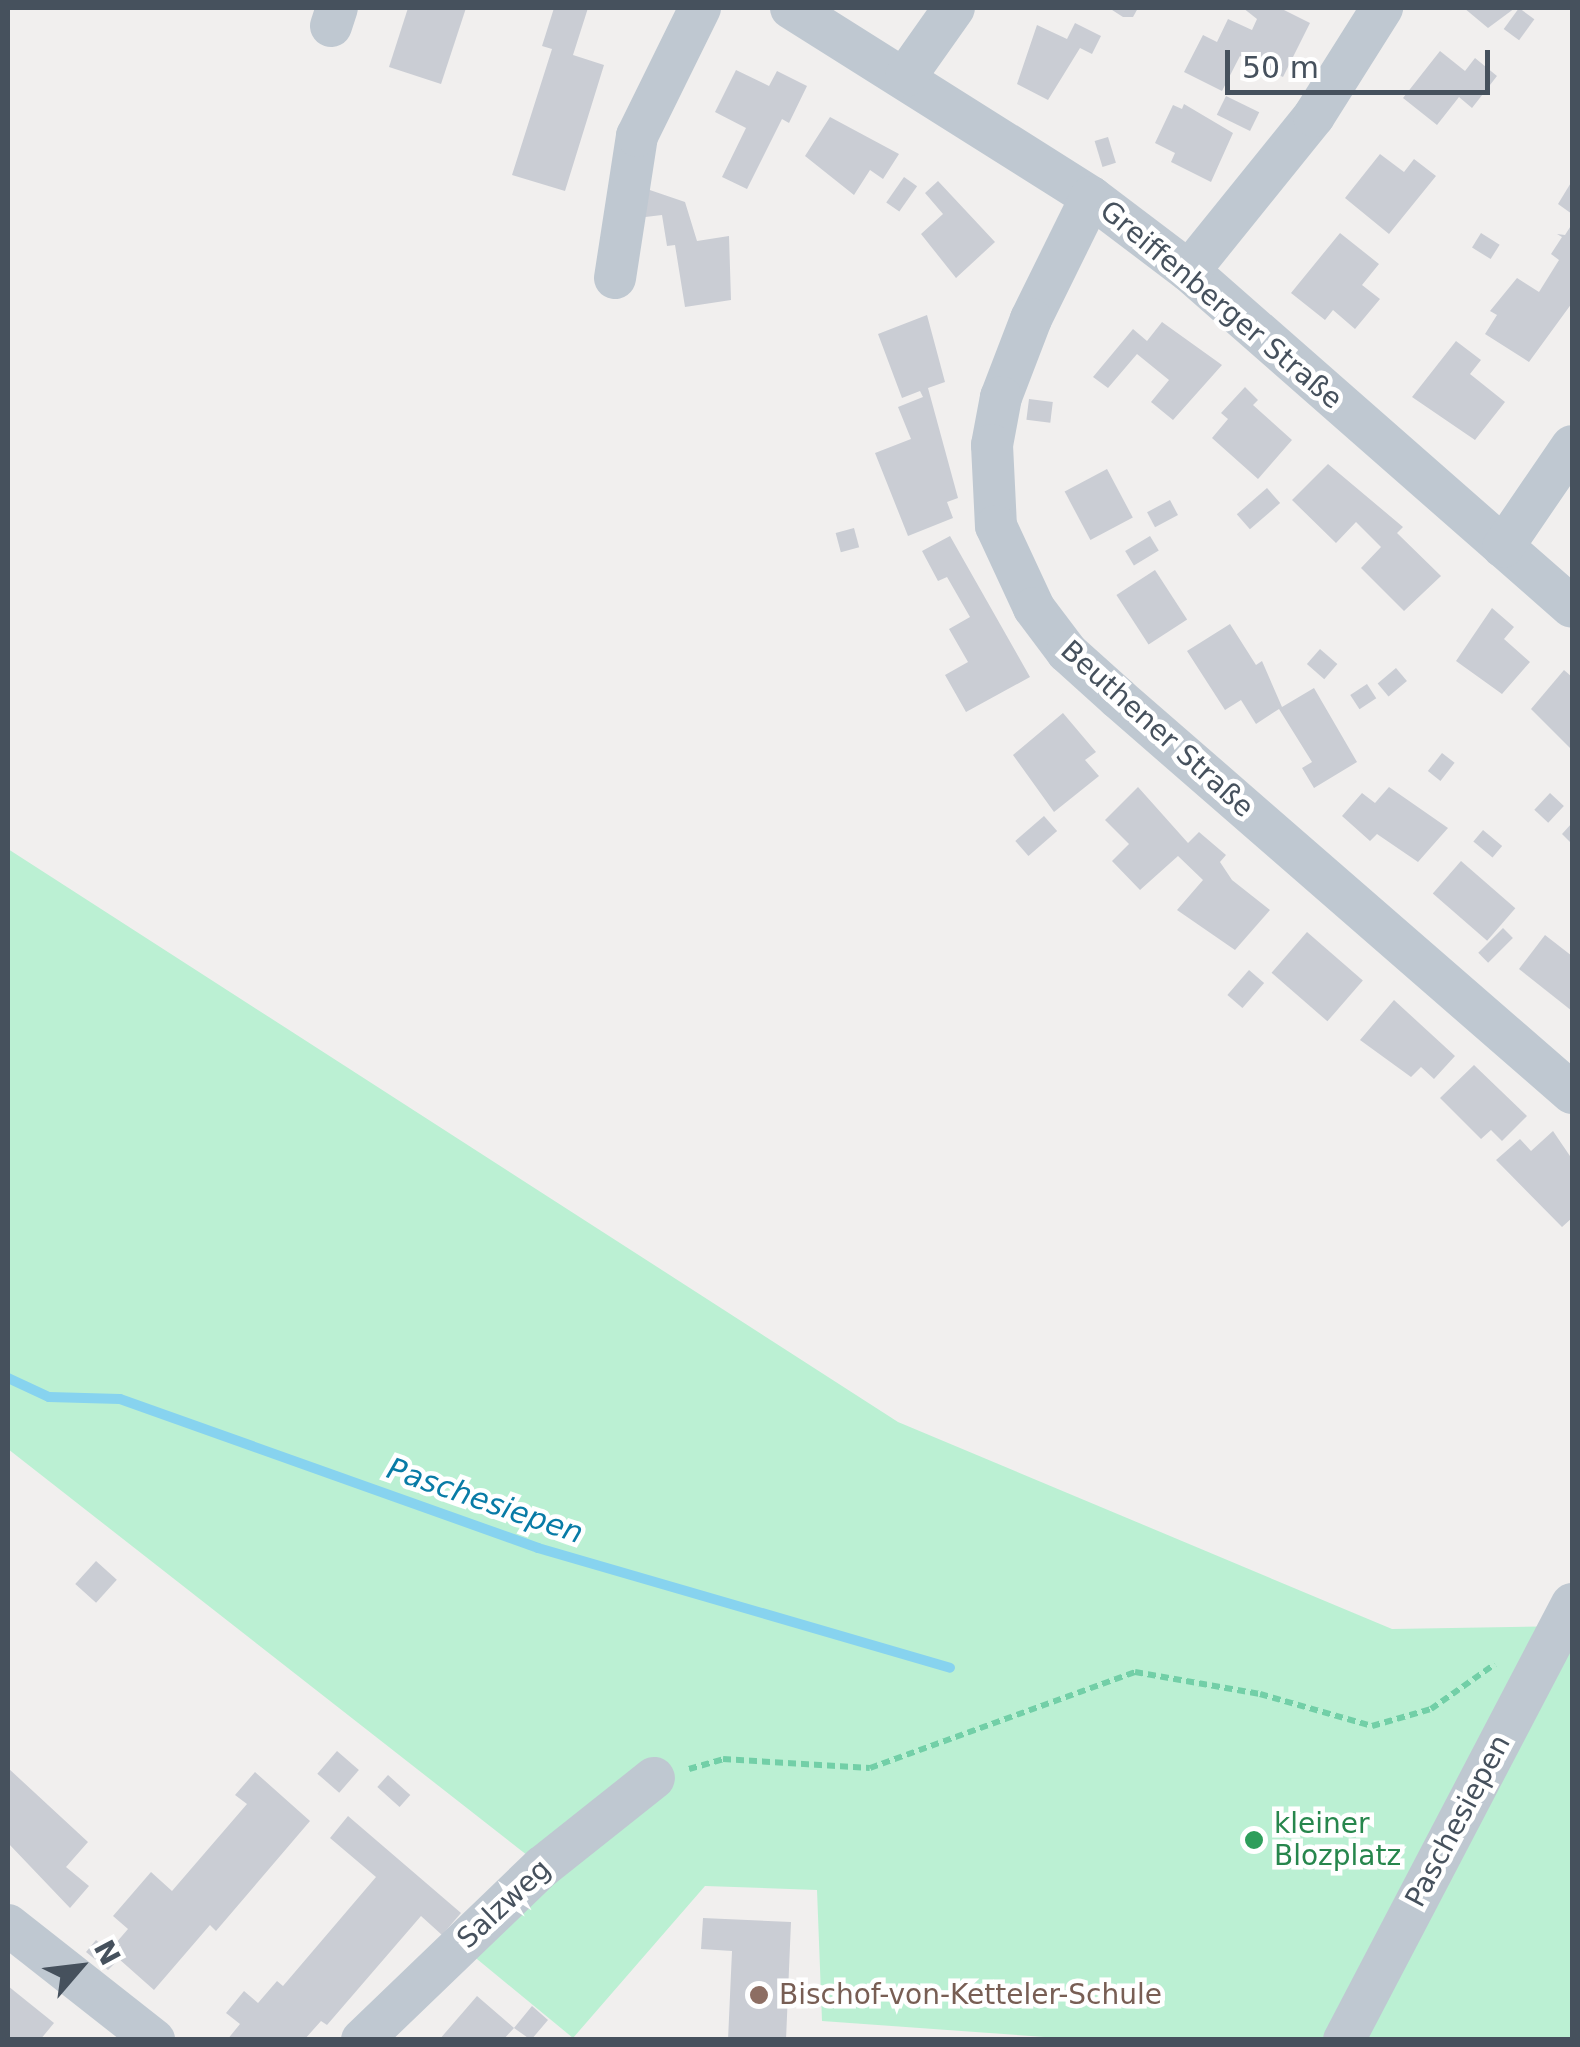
<!DOCTYPE html>
<meta charset="utf-8">
<style>
body{margin:0}
#map{position:relative;width:1580px;height:2047px;overflow:hidden;background:#f1efee;font-family:"DejaVu Sans",sans-serif}
div>[style]{position:absolute}
.green>*{inset:0;background:#bbf0d3}
.stream>*{height:10px;margin:-5px;padding:0 5px;transform-origin:5px;border-radius:5px;background:#87d3ef}
.building>*{inset:0;background:#cacdd4;transform-origin:0 0}
.path>*{height:6px;margin-top:-3px;transform-origin:0;background:repeating-linear-gradient(90deg,#72cfa7 0 8px,transparent 0 13px)}
.minor>*{height:42px;margin:-21px;padding:0 21px;transform-origin:21px;border-radius:21px;background:#bfc8d1}
.dots>*{width:28px;height:28px;translate:-50% -50%;box-sizing:border-box;border:5px solid #fff;border-radius:50%}
span{translate:-50% -50%;white-space:nowrap;text-align:center;line-height:1.15;-webkit-text-stroke:9px #fff;paint-order:stroke}
.street-label{font-size:28px;color:#46515d}
.leisure-label{font-size:28px;color:#27864d}
.left{translate:0 -50%;text-align:left}
.education-label{font-size:28px;color:#785e54}
.water-label{font-size:30px;color:#087ba6;font-style:italic}
.frame{position:absolute;inset:0;border:10px solid #46515d;pointer-events:none}
.north{position:absolute;left:30px;top:1917px;width:100px;height:100px;-webkit-text-stroke:8px #fff;paint-order:stroke;rotate:62deg;font-size:28px;font-weight:700;line-height:40px;text-align:center;color:#46515d}
.north::after{content:'';display:block;margin:auto;width:35px;height:45px;background:#46515d;clip-path:polygon(50% 0,100% 100%,50% 72%,0 100%)}
.scale{position:absolute;left:1225px;top:50px;width:265px;height:45px;box-sizing:border-box;border:5px solid #46515d;border-top:0;padding-left:12px;font-size:30px;line-height:35px;white-space:nowrap;color:#46515d;-webkit-text-stroke:8px #fff;paint-order:stroke}
</style>
<div id="map">
<div class="green">
<i style="clip-path:polygon(8px 849px,898px 1422px,1392px 1629px,1572px 1626px,1572px 2039px,1087px 2040px,822px 2021px,817px 1890px,705px 1886px,573px 2038px,460px 1945px,541px 1866px,8px 1449px)"></i>
</div>
<div class="stream">
<i style="left:8px;top:1378px;width:45px;rotate:24.9deg"></i>
<i style="left:49px;top:1397px;width:71px;rotate:1.6deg"></i>
<i style="left:120px;top:1399px;width:444px;rotate:19.6deg"></i>
<i style="left:538px;top:1548px;width:429px;rotate:16.2deg"></i>
</div>
<div class="building">
<i style="clip-path:polygon(408px 8px,466px 8px,441px 84px,389px 67px)"></i>
<i style="clip-path:polygon(554px 8px,588px 8px,573px 55px,604px 65px,565px 191px,512px 175px,552px 49px,542px 46px)"></i>
<i style="clip-path:polygon(1109px 8px,1138px 8px,1133px 17px,1123px 17px)"></i>
<i style="clip-path:polygon(1243px 8px,1280px 8px,1310px 23px,1283px 77px,1240px 56px,1222px 91px,1184px 72px,1203px 35px,1217px 42px,1228px 19px,1252px 30px,1257px 19px)"></i>
<i style="clip-path:polygon(1464px 8px,1515px 8px,1488px 28px)"></i>
<i style="left:1519px;top:8px;width:19px;height:26px;rotate:36deg"></i>
<i style="clip-path:polygon(1075px 23px,1101px 36px,1092px 54px,1080px 48px,1048px 100px,1017px 84px,1037px 25px,1067px 39px)"></i>
<i style="clip-path:polygon(1440px 51px,1465px 71px,1475px 58px,1497px 76px,1472px 108px,1459px 97px,1437px 125px,1403px 98px)"></i>
<i style="clip-path:polygon(736px 70px,769px 86px,777px 71px,807px 86px,789px 123px,782px 119px,747px 189px,722px 177px,746px 128px,715px 112px)"></i>
<i style="left:1226px;top:96px;width:37px;height:21px;rotate:26deg"></i>
<i style="clip-path:polygon(1184px 104px,1233px 133px,1211px 182px,1171px 162px,1175px 153px,1155px 143px,1173px 105px,1182px 109px)"></i>
<i style="clip-path:polygon(830px 117px,899px 154px,883px 179px,870px 170px,854px 195px,805px 156px)"></i>
<i style="left:1108px;top:137px;width:27px;height:14px;rotate:73deg"></i>
<i style="clip-path:polygon(1380px 154px,1404px 172px,1414px 159px,1436px 176px,1389px 234px,1345px 198px)"></i>
<i style="left:904px;top:177px;width:16px;height:31px;rotate:35deg"></i>
<i style="clip-path:polygon(938px 181px,995px 242px,956px 278px,921px 234px,943px 214px,925px 193px)"></i>
<i style="clip-path:polygon(1572px 181px,1572px 214px,1558px 204px)"></i>
<i style="clip-path:polygon(641px 187px,685px 202px,697px 241px,729px 236px,731px 300px,685px 307px,675px 245px,667px 246px,662px 215px,637px 218px)"></i>
<i style="clip-path:polygon(1572px 224px,1572px 303px,1529px 362px,1485px 334px,1497px 315px,1490px 311px,1517px 278px,1539px 292px,1559px 260px,1551px 254px,1562px 237px,1557px 234px,1565px 235px)"></i>
<i style="clip-path:polygon(1340px 233px,1379px 264px,1362px 285px,1380px 299px,1355px 329px,1333px 310px,1325px 320px,1291px 293px)"></i>
<i style="left:1481px;top:233px;width:22px;height:17px;rotate:32deg"></i>
<i style="clip-path:polygon(927px 315px,945px 382px,928px 388px,958px 498px,947px 502px,953px 518px,908px 536px,875px 453px,911px 439px,898px 407px,923px 397px,920px 391px,902px 398px,878px 334px)"></i>
<i style="clip-path:polygon(1162px 322px,1222px 365px,1173px 420px,1151px 402px,1169px 380px,1137px 354px,1108px 388px,1093px 377px,1133px 329px,1147px 341px)"></i>
<i style="clip-path:polygon(1456px 341px,1481px 360px,1470px 374px,1505px 402px,1475px 440px,1412px 397px)"></i>
<i style="clip-path:polygon(1245px 387px,1258px 400px,1253px 405px,1292px 440px,1258px 479px,1212px 438px,1228px 419px,1221px 413px)"></i>
<i style="left:1029px;top:399px;width:24px;height:21px;rotate:7deg"></i>
<i style="clip-path:polygon(1328px 464px,1403px 527px,1397px 533px,1441px 576px,1404px 611px,1361px 568px,1381px 547px,1356px 522px,1336px 543px,1292px 500px)"></i>
<i style="left:1107px;top:469px;width:55px;height:48px;rotate:62deg"></i>
<i style="left:1267px;top:488px;width:20px;height:40px;rotate:49deg"></i>
<i style="left:1170px;top:500px;width:17px;height:26px;rotate:62deg"></i>
<i style="left:854px;top:528px;width:20px;height:19px;rotate:75deg"></i>
<i style="clip-path:polygon(950px 536px,1030px 677px,966px 712px,945px 675px,968px 662px,949px 629px,970px 617px,947px 577px,938px 581px,922px 551px)"></i>
<i style="left:1150px;top:536px;width:17px;height:29px;rotate:59deg"></i>
<i style="left:1155px;top:570px;width:59px;height:46px;rotate:57deg"></i>
<i style="clip-path:polygon(1492px 608px,1514px 627px,1504px 639px,1530px 662px,1502px 694px,1456px 661px)"></i>
<i style="clip-path:polygon(1230px 624px,1256px 665px,1262px 661px,1282px 707px,1314px 688px,1357px 762px,1314px 788px,1302px 768px,1312px 762px,1279px 709px,1256px 724px,1241px 700px,1225px 710px,1187px 651px)"></i>
<i style="left:1320px;top:649px;width:23px;height:20px;rotate:41deg"></i>
<i style="left:1396px;top:668px;width:17px;height:24px;rotate:50deg"></i>
<i style="clip-path:polygon(1564px 670px,1572px 677px,1572px 750px,1531px 709px)"></i>
<i style="left:1367px;top:684px;width:17px;height:20px;rotate:57deg"></i>
<i style="clip-path:polygon(1063px 713px,1096px 752px,1085px 760px,1099px 776px,1054px 812px,1013px 755px)"></i>
<i style="left:1442px;top:753px;width:16px;height:23px;rotate:38deg"></i>
<i style="clip-path:polygon(1138px 787px,1188px 843px,1199px 832px,1226px 855px,1220px 862px,1232px 880px,1270px 910px,1235px 950px,1177px 910px,1203px 880px,1178px 856px,1140px 890px,1112px 861px,1129px 844px,1105px 820px)"></i>
<i style="clip-path:polygon(1389px 787px,1448px 828px,1418px 862px,1377px 834px,1370px 841px,1342px 816px,1362px 793px,1375px 803px)"></i>
<i style="left:1550px;top:793px;width:19px;height:23px;rotate:43deg"></i>
<i style="left:1044px;top:816px;width:20px;height:38px;rotate:49deg"></i>
<i style="clip-path:polygon(1572px 823px,1572px 844px,1562px 834px)"></i>
<i style="left:1483px;top:830px;width:25px;height:15px;rotate:40deg"></i>
<i style="left:1461px;top:861px;width:72px;height:43px;rotate:41deg"></i>
<i style="left:1503px;top:928px;width:14px;height:35px;rotate:45deg"></i>
<i style="left:1307px;top:932px;width:74px;height:54px;rotate:41deg"></i>
<i style="clip-path:polygon(1545px 935px,1572px 956px,1572px 1011px,1519px 969px)"></i>
<i style="left:1249px;top:970px;width:20px;height:33px;rotate:41deg"></i>
<i style="clip-path:polygon(1394px 1000px,1455px 1056px,1434px 1079px,1421px 1067px,1411px 1077px,1360px 1040px)"></i>
<i style="clip-path:polygon(1474px 1065px,1527px 1116px,1502px 1141px,1491px 1130px,1481px 1139px,1440px 1098px)"></i>
<i style="clip-path:polygon(1553px 1131px,1572px 1159px,1572px 1218px,1562px 1227px,1496px 1160px,1520px 1139px,1531px 1151px)"></i>
<i style="left:96px;top:1561px;width:28px;height:31px;rotate:42deg"></i>
<i style="left:337px;top:1751px;width:29px;height:30px;rotate:41deg"></i>
<i style="clip-path:polygon(8px 1768px,88px 1842px,66px 1867px,89px 1886px,70px 1908px,8px 1843px)"></i>
<i style="clip-path:polygon(255px 1772px,310px 1821px,216px 1931px,210px 1925px,154px 1990px,119px 1959px,108px 1970px,86px 1952px,96px 1940px,109px 1951px,128px 1929px,113px 1916px,151px 1872px,172px 1891px,247px 1804px,235px 1795px)"></i>
<i style="left:388px;top:1775px;width:30px;height:16px;rotate:42deg"></i>
<i style="clip-path:polygon(348px 1816px,461px 1913px,442px 1935px,421px 1916px,327px 2025px,321px 2021px,304px 2040px,227px 2040px,240px 2024px,226px 2013px,244px 1991px,258px 2003px,277px 1981px,283px 1986px,376px 1877px,330px 1838px)"></i>
<i style="clip-path:polygon(703px 1918px,791px 1922px,786px 2040px,728px 2040px,732px 1951px,701px 1949px)"></i>
<i style="clip-path:polygon(8px 1986px,54px 2023px,40px 2040px,8px 2040px)"></i>
<i style="clip-path:polygon(477px 1996px,514px 2028px,532px 2006px,548px 2020px,531px 2040px,514px 2028px,503px 2040px,439px 2040px)"></i>
</div>
<div class="path">
<i style="left:689px;top:1769px;width:35px;rotate:-16deg"></i>
<i style="left:723px;top:1759px;width:147px;rotate:3.5deg"></i>
<i style="left:870px;top:1768px;width:282px;rotate:-19.9deg"></i>
<i style="left:1135px;top:1672px;width:127px;rotate:10deg"></i>
<i style="left:1260px;top:1694px;width:116px;rotate:15.9deg"></i>
<i style="left:1372px;top:1726px;width:61px;rotate:-16.1deg"></i>
<i style="left:1431px;top:1709px;width:78px;rotate:-35.1deg"></i>
</div>
<div class="minor">
<i style="left:791px;top:8px;width:355px;rotate:32.2deg"></i>
<i style="left:1091px;top:197px;width:123px;rotate:37.1deg"></i>
<i style="left:1189px;top:271px;width:509px;rotate:41.26deg"></i>
<i style="left:331px;top:26px;width:19px;rotate:-72deg"></i>
<i style="left:906px;top:76px;width:83px;rotate:-54.8deg"></i>
<i style="left:1091px;top:197px;width:136px;rotate:116.2deg"></i>
<i style="left:1031px;top:319px;width:84px;rotate:111deg"></i>
<i style="left:1001px;top:397px;width:49px;rotate:100.6deg"></i>
<i style="left:992px;top:445px;width:81px;rotate:87.2deg"></i>
<i style="left:996px;top:526px;width:90px;rotate:65.1deg"></i>
<i style="left:1034px;top:608px;width:55px;rotate:53.1deg"></i>
<i style="left:1067px;top:652px;width:69px;rotate:42deg"></i>
<i style="left:1118px;top:698px;width:602px;rotate:41.02deg"></i>
<i style="left:1189px;top:271px;width:199px;rotate:-51.1deg"></i>
<i style="left:1314px;top:116px;width:128px;rotate:-57.8deg"></i>
<i style="left:615px;top:278px;width:144px;rotate:-81.2deg"></i>
<i style="left:637px;top:136px;width:143px;rotate:-63.8deg"></i>
<i style="left:1503px;top:547px;width:122px;rotate:-55.7deg"></i>
<i style="left:8px;top:1925px;width:186px;rotate:38.2deg"></i>
<i style="left:362px;top:2040px;width:250px;rotate:-43.9deg"></i>
<i style="left:542px;top:1867px;width:143px;rotate:-38.5deg"></i>
<i style="left:1344px;top:2040px;width:492px;rotate:-62.4deg"></i>
</div>
<div class="dots">
<i style="left:1254px;top:1840px;background:#2e9e5b"></i>
<i style="left:759px;top:1995px;background:#8d6e63"></i>
</div>
<div class="street-label">
<span style="left:1221px;top:305px;rotate:40deg">Greiffenberger Straße</span>
<span style="left:1157px;top:729px;rotate:42deg">Beuthener Straße</span>
<span style="left:1458px;top:1821px;rotate:-62deg">Paschesiepen</span>
<span style="left:504px;top:1904px;rotate:-43deg">Salzweg</span>
</div>
<div class="leisure-label">
<span class="left" style="left:1274px;top:1840px">kleiner<br>Blozplatz</span>
</div>
<div class="education-label">
<span class="left" style="left:779px;top:1995px">Bischof-von-Ketteler-Schule</span>
</div>
<div class="water-label">
<span style="left:485px;top:1501px;rotate:19deg">Paschesiepen</span>
</div>
<div class="frame"></div>
<div class="north">N</div>
<div class="scale">50 m</div>
</div>
